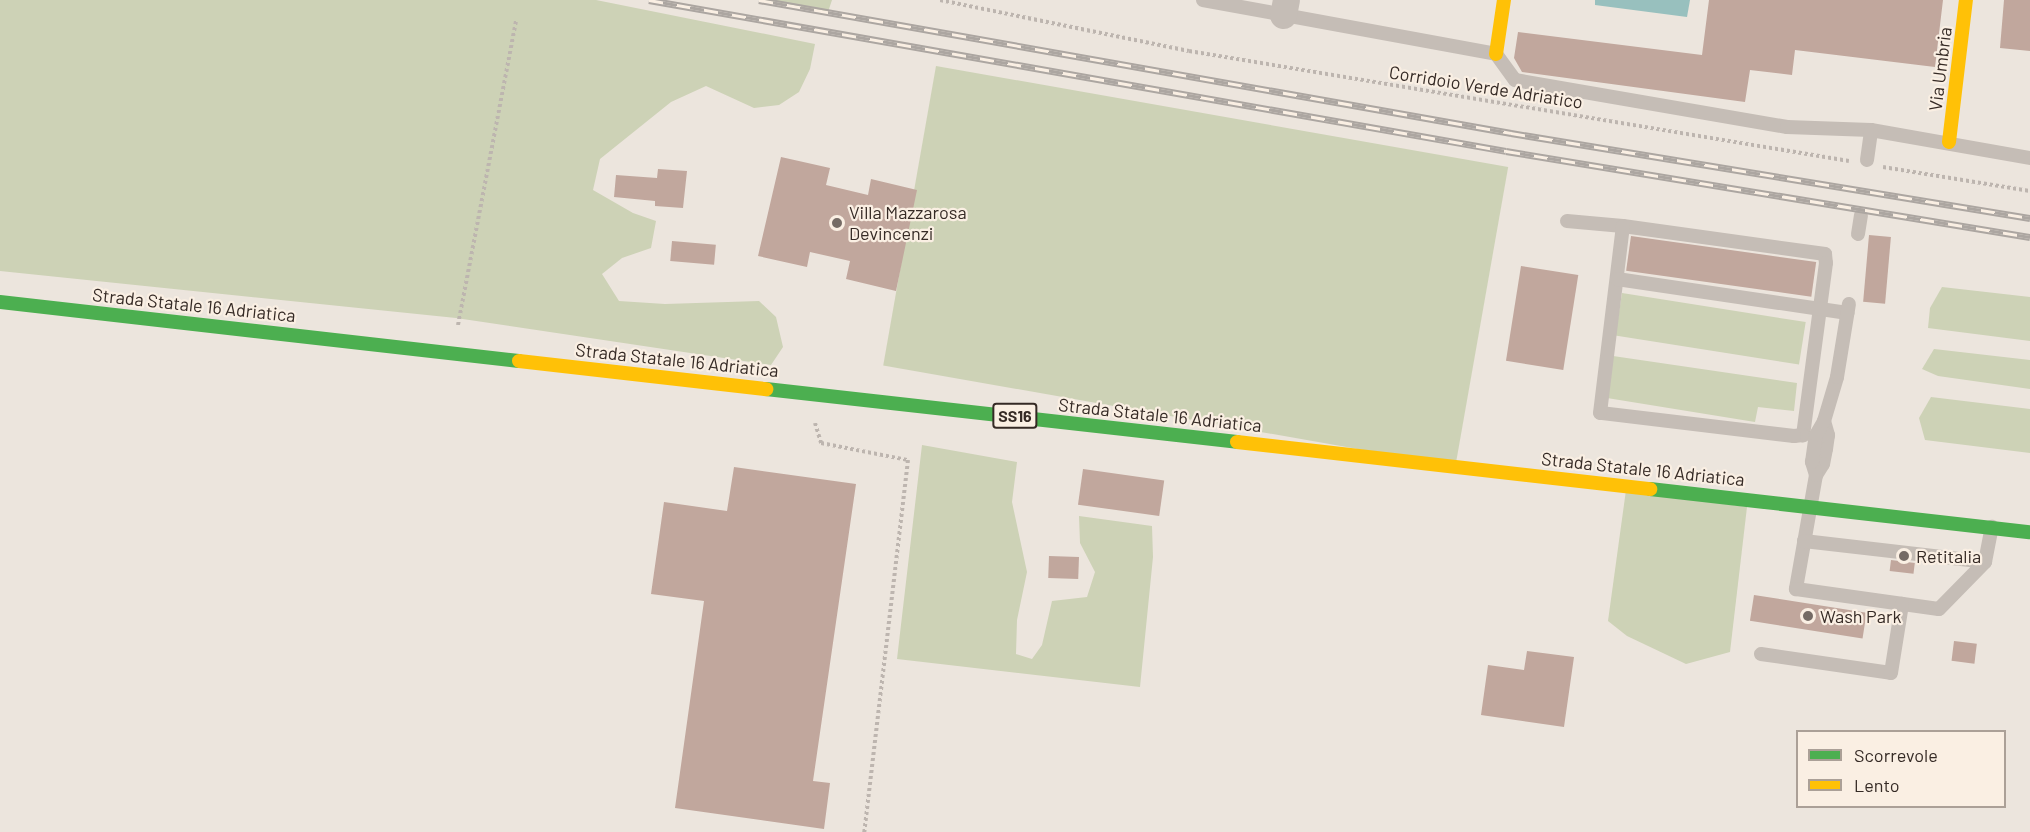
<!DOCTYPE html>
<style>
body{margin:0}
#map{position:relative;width:2030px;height:832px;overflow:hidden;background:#ece5dd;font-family:Barlow,sans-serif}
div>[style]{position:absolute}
.green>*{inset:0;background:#cdd2b6;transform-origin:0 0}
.water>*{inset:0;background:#98c0be}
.building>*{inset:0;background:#c1a79d;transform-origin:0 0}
.path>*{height:4px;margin-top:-2px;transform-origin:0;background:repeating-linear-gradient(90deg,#bdb5af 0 3px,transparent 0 6px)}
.lane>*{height:14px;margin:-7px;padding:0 7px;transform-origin:7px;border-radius:7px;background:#c5bdb6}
.street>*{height:27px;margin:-13.5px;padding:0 13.5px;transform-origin:13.5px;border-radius:13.5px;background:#c5bdb6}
.fast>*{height:14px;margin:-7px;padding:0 7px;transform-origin:7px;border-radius:7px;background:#4caf50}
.slow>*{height:14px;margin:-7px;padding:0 7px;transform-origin:7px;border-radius:7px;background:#ffc107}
.rail>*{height:7px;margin-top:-3.5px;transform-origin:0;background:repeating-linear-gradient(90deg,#faefe3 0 14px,#aca6a1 0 28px);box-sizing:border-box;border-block:2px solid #aca6a1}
.dots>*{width:16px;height:16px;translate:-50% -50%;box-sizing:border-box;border:3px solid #faefe3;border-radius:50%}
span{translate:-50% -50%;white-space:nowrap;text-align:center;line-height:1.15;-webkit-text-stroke:4.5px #faefe3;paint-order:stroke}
.shield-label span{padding:2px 4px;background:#faefe3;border:2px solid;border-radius:4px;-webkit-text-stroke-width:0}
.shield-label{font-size:16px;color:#352a25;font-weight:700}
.street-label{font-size:18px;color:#352a25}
.poi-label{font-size:18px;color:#352a25}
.left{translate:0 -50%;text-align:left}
.legend{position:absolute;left:1796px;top:730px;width:210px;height:78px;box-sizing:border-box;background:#faefe3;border:2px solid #aba097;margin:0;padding:8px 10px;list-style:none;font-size:18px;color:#352a25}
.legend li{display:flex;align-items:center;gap:12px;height:30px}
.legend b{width:30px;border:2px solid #aba097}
</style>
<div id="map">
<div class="green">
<i style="clip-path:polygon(0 0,596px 0,815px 44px,810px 69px,799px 92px,779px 105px,754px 108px,706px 86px,671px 102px,600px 159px,593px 190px,633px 213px,656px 221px,651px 248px,622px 258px,602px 274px,619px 301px,665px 304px,759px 301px,776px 317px,783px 347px,771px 365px,456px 318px,0 271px)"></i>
<i style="clip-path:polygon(765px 0,832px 0,828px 12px)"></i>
<i style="left:936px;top:66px;width:581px;height:304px;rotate:10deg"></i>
<i style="clip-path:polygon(1942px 287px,2030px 297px,2030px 341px,1928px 328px,1930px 308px)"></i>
<i style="left:1622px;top:293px;width:186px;height:43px;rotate:9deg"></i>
<i style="clip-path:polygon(1934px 349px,2030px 360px,2030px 389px,1938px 376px,1922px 369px)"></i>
<i style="clip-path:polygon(1613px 356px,1797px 383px,1794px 411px,1758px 407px,1755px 422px,1607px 398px)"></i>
<i style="clip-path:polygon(1931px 397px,2030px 409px,2030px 453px,1925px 440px,1919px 418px)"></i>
<i style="clip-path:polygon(922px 445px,1017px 462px,1012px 502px,1027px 572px,1017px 620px,1016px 654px,1032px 659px,1042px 645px,1052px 601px,1087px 597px,1095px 572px,1080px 543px,1079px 516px,1152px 526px,1153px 557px,1140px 687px,897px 659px)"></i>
<i style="clip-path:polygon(1626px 490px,1747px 507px,1730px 652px,1686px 664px,1627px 636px,1608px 621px)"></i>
</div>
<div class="water">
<i style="clip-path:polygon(1595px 0,1690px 0,1687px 17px,1595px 5px)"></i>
</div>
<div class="building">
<i style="clip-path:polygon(1709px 0,1943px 0,1935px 67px,1795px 50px,1792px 75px,1750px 70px,1745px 102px,1522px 72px,1514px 58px,1518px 32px,1702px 55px)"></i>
<i style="clip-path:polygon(2004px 0,2030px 0,2030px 51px,2000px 48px)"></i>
<i style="clip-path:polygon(781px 157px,830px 168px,826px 185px,868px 195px,871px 179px,917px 190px,896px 291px,846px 279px,850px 261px,810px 252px,807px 267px,758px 256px)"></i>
<i style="clip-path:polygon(658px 169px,687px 171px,683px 208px,655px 206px,655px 201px,614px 197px,616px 175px,657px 178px)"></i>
<i style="left:1869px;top:235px;width:22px;height:67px;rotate:5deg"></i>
<i style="left:1631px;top:236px;width:187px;height:35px;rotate:8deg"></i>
<i style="left:672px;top:241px;width:44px;height:20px;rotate:5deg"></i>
<i style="left:1521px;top:266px;width:58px;height:96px;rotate:9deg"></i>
<i style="clip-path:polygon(734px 467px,856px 484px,813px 781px,830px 783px,824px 829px,675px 808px,704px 601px,651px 594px,664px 502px,727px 511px)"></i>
<i style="left:1083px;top:469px;width:82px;height:36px;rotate:8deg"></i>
<i style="left:1049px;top:556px;width:30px;height:22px;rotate:2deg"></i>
<i style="left:1891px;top:560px;width:24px;height:11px;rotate:7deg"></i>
<i style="left:1754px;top:595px;width:114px;height:26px;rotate:9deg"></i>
<i style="left:1954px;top:641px;width:23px;height:20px;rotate:7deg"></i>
<i style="clip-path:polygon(1527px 651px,1574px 657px,1564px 727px,1481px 715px,1488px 665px,1524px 670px)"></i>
</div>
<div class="path">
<i style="left:940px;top:0;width:254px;rotate:11.6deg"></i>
<i style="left:1189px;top:51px;width:669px;rotate:9.46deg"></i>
<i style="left:1883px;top:167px;width:149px;rotate:9.3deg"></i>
<i style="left:458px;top:325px;width:310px;rotate:-79.2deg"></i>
<i style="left:815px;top:423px;width:21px;rotate:73deg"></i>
<i style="left:821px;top:443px;width:89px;rotate:11.1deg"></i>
<i style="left:908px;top:460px;width:375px;rotate:96.7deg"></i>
</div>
<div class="lane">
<i style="left:1203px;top:0;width:298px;rotate:10.4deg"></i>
<i style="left:1496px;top:54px;width:32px;rotate:54deg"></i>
<i style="left:1515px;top:80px;width:276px;rotate:9.8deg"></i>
<i style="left:1787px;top:127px;width:84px;rotate:2deg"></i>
<i style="left:1871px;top:130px;width:161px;rotate:10deg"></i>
<i style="left:1867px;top:160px;width:30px;rotate:-82deg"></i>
<i style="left:1567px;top:221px;width:56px;rotate:5.1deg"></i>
<i style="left:1623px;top:226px;width:204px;rotate:7.9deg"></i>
<i style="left:1825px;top:254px;width:9px;rotate:84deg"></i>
<i style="left:1826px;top:263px;width:174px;rotate:97.6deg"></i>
<i style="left:1803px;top:435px;width:9px;rotate:174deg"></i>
<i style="left:1794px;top:436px;width:195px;rotate:-173.2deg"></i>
<i style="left:1600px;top:413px;width:188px;rotate:-83deg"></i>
<i style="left:1858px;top:234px;width:19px;rotate:-81deg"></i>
<i style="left:1617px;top:279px;width:233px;rotate:8.4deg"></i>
<i style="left:1824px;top:421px;width:15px;rotate:74deg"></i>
<i style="left:1828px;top:435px;width:14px;rotate:98deg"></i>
<i style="left:1826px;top:449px;width:15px;rotate:101deg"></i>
<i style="left:1823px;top:464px;width:13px;rotate:122deg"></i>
<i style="left:1816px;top:475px;width:116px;rotate:100deg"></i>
<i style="left:1796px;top:589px;width:144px;rotate:8deg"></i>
<i style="left:1939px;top:609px;width:66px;rotate:-45.6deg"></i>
<i style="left:1985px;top:562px;width:36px;rotate:-79deg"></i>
<i style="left:1816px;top:475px;width:14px;rotate:-107deg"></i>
<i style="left:1812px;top:462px;width:27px;rotate:-82deg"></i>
<i style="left:1816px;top:435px;width:16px;rotate:-60deg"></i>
<i style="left:1824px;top:421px;width:46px;rotate:-73.5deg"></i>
<i style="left:1837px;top:377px;width:74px;rotate:-80.7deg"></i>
<i style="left:1804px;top:541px;width:182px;rotate:6.6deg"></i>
<i style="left:1761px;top:654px;width:131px;rotate:8.3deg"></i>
<i style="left:1891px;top:673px;width:70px;rotate:-80.9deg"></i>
</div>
<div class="street">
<i style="left:1283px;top:15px;width:15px;rotate:-79deg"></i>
</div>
<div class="fast">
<i style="left:0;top:302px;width:522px;rotate:6.49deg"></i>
<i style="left:766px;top:389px;width:474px;rotate:6.4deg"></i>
<i style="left:1650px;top:489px;width:382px;rotate:6.5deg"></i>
</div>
<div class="slow">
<i style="left:1496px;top:54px;width:55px;rotate:-81.6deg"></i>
<i style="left:1949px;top:142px;width:143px;rotate:-83.2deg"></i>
<i style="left:519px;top:361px;width:249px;rotate:6.5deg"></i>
<i style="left:1237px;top:442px;width:416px;rotate:6.5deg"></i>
</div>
<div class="rail">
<i style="left:649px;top:0;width:870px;rotate:9.99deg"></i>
<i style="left:1506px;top:151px;width:531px;rotate:9.32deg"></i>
<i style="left:759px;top:0;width:764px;rotate:10.03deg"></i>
<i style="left:1511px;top:133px;width:526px;rotate:9.3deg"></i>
</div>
<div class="dots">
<i style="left:837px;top:223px;background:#756b65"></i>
<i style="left:1904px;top:556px;background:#756b65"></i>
<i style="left:1808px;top:616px;background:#756b65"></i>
</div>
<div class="shield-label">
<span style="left:1015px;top:416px">SS16</span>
</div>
<div class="street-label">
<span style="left:1940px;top:69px;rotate:-83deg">Via Umbria</span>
<span style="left:1486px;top:87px;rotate:9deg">Corridoio Verde Adriatico</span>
<span style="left:194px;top:305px;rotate:6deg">Strada Statale 16 Adriatica</span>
<span style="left:677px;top:360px;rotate:6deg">Strada Statale 16 Adriatica</span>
<span style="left:1160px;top:415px;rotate:6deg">Strada Statale 16 Adriatica</span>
<span style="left:1643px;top:469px;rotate:6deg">Strada Statale 16 Adriatica</span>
</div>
<div class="poi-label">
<span class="left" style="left:849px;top:223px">Villa Mazzarosa<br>Devincenzi</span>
<span class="left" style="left:1916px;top:556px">Retitalia</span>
<span class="left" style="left:1820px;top:616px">Wash Park</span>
</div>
<ul class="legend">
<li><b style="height:8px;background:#4caf50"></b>Scorrevole</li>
<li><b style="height:8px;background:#ffc107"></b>Lento</li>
</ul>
</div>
